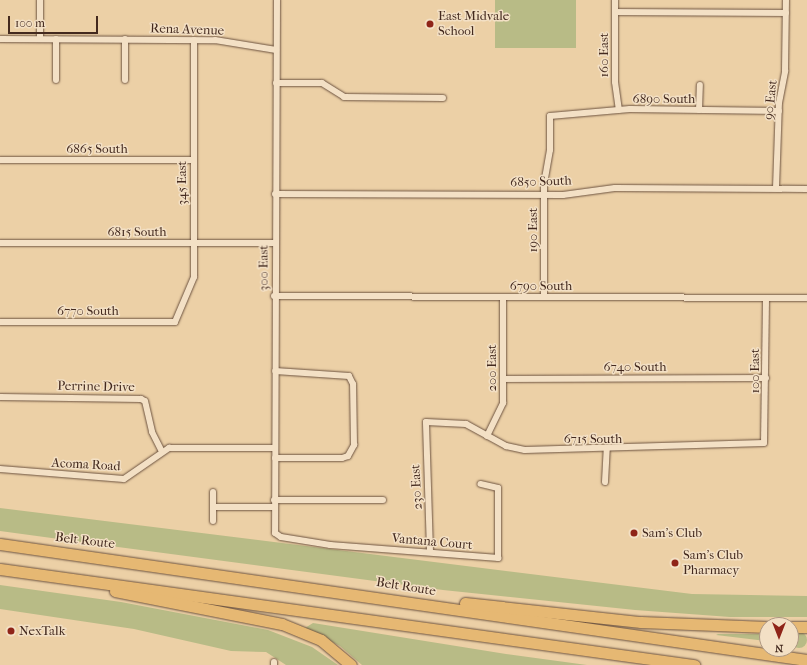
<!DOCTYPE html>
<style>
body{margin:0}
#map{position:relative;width:807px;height:665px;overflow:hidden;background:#ecd0a6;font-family:"IM FELL French Canon",serif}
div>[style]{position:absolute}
.green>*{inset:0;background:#b8bb86;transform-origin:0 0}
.round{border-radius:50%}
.roads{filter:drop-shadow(0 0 1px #6d5340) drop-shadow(0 0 1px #6d5340)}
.street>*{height:6px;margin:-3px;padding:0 3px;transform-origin:3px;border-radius:3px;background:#f3e0c5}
.highway>*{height:11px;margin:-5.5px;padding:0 5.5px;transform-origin:5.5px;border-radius:5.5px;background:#e6b873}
.dots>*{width:11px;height:11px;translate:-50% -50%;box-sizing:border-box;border:2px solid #f3e0c5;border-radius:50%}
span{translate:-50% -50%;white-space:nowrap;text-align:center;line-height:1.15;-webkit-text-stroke:3px #f3e0c5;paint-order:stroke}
.poi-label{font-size:13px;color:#43291e}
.left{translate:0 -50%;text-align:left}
.street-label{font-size:13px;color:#43291e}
.north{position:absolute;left:759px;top:617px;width:40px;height:40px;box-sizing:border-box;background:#f3e0c5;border:1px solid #ad9782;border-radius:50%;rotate:180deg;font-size:11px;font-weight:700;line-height:16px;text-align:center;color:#43291e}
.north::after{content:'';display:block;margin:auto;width:14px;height:18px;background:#8f2418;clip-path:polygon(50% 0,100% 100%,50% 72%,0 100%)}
.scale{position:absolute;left:8px;top:16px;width:90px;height:18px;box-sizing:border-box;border:2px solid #43291e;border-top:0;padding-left:5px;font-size:12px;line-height:14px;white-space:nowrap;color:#43291e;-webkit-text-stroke:3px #f3e0c5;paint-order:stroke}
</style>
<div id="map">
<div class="green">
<i style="left:495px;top:0;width:81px;height:48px"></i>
<i style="clip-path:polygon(0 508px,692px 594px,807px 596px,807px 617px,730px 617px,635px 610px,443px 590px,118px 547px,0 531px)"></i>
<i style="clip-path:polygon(0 585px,121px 602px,268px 630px,312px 647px,338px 665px,286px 665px,266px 652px,231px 651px,134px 629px,0 609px)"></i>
<i style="clip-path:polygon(313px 623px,506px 654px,587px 665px,362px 665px,340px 646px,305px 628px)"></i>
<i class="round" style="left:791px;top:632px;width:16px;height:16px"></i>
<i style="clip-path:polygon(718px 634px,767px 634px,767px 641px,716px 635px)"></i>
</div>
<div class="roads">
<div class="street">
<i style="left:40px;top:0;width:39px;rotate:90deg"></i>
<i style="left:277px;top:0;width:533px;rotate:90.21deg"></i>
<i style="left:275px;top:533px;width:7px;rotate:34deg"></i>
<i style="left:281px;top:537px;width:50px;rotate:9.3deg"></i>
<i style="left:330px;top:545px;width:169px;rotate:4.4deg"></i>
<i style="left:498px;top:558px;width:70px;rotate:-90deg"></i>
<i style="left:498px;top:488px;width:18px;rotate:-167deg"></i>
<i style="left:615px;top:0;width:82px;rotate:90deg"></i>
<i style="left:615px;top:82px;width:28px;rotate:82deg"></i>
<i style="left:615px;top:12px;width:171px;rotate:0.3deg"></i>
<i style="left:0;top:39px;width:215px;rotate:0.3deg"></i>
<i style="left:215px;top:40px;width:62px;rotate:9.3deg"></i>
<i style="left:56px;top:39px;width:41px;rotate:90deg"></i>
<i style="left:125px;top:80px;width:41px;rotate:-90deg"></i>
<i style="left:276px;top:83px;width:46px"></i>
<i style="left:322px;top:83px;width:26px;rotate:32deg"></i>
<i style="left:344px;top:97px;width:99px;rotate:0.6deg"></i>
<i style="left:699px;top:110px;width:25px;rotate:-88deg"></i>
<i style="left:0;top:160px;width:194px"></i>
<i style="left:776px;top:188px;width:85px;rotate:-88deg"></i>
<i style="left:779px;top:103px;width:33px;rotate:-79deg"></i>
<i style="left:785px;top:71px;width:71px;rotate:-89.2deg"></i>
<i style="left:275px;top:194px;width:288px;rotate:0.2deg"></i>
<i style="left:563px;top:195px;width:52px;rotate:-7.7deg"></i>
<i style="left:615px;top:188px;width:192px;rotate:0.3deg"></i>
<i style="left:0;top:243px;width:275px"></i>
<i style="left:274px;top:296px;width:533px;rotate:0.21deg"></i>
<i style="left:544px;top:297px;width:113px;rotate:-90deg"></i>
<i style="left:544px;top:184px;width:35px;rotate:-80deg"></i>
<i style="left:550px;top:150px;width:34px;rotate:-90deg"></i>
<i style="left:550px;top:116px;width:80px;rotate:-5deg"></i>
<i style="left:630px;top:109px;width:149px;rotate:0.8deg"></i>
<i style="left:0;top:322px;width:175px"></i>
<i style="left:175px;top:322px;width:49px;rotate:-67.1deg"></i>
<i style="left:194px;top:277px;width:237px;rotate:-90deg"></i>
<i style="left:503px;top:379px;width:263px;rotate:-0.2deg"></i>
<i style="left:0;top:397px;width:141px;rotate:0.8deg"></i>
<i style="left:141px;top:399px;width:4px;rotate:27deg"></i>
<i style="left:145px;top:401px;width:32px;rotate:77deg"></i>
<i style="left:152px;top:432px;width:20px;rotate:63deg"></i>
<i style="left:487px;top:436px;width:37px;rotate:-64deg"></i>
<i style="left:503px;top:403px;width:106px;rotate:-90deg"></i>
<i style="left:275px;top:458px;width:67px"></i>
<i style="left:342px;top:458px;width:6px;rotate:-18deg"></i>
<i style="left:348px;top:456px;width:13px;rotate:-61deg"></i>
<i style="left:354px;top:445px;width:61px;rotate:-90.9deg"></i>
<i style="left:353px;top:384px;width:9px;rotate:-117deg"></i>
<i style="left:349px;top:376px;width:74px;rotate:-176.1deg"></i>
<i style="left:0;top:469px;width:124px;rotate:4.6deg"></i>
<i style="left:124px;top:479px;width:55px;rotate:-34.6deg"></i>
<i style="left:169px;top:448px;width:106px"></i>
<i style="left:605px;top:482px;width:33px;rotate:-87deg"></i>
<i style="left:274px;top:500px;width:109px"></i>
<i style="left:213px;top:507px;width:61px"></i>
<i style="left:213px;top:521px;width:29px;rotate:-90deg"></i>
<i style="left:430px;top:551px;width:129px;rotate:-91.8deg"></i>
<i style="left:426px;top:422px;width:40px;rotate:2.9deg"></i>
<i style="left:466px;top:424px;width:46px;rotate:28.8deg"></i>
<i style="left:506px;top:446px;width:19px;rotate:12deg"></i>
<i style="left:525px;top:450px;width:239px;rotate:-1.7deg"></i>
<i style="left:764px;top:443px;width:145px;rotate:-89.2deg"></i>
<i style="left:274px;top:662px;width:3px;rotate:90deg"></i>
</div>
<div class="highway">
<i style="left:0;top:544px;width:815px;rotate:8.18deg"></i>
<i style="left:0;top:569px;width:701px;rotate:7.88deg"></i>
<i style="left:115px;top:591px;width:170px;rotate:11.2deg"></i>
<i style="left:282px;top:624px;width:42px;rotate:22.3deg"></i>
<i style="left:321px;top:640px;width:39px;rotate:40deg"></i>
<i style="left:465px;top:603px;width:177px;rotate:6.2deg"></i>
<i style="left:641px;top:622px;width:126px;rotate:2.3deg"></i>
<i style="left:791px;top:627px;width:16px"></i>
</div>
</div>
<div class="dots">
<i style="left:430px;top:24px;background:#8f2418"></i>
<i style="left:634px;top:533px;background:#8f2418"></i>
<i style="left:675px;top:563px;background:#8f2418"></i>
<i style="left:11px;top:631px;background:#8f2418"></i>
</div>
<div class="poi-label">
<span class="left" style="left:438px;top:24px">East Midvale<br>School</span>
<span class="left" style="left:642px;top:533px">Sam's Club</span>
<span class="left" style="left:683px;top:563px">Sam's Club<br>Pharmacy</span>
<span class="left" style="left:19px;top:631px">NexTalk</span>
</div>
<div class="street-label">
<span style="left:187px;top:30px;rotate:2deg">Rena Avenue</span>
<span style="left:604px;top:55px;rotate:-90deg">160 East</span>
<span style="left:664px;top:99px">6890 South</span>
<span style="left:771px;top:100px;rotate:-84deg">90 East</span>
<span style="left:97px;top:149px">6865 South</span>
<span style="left:541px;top:182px;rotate:-2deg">6850 South</span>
<span style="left:182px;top:183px;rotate:-90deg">345 East</span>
<span style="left:533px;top:230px;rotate:-90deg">190 East</span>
<span style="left:137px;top:232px">6815 South</span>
<span style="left:264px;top:268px;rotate:-90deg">300 East</span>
<span style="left:541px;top:286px">6790 South</span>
<span style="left:88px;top:311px">6770 South</span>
<span style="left:635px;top:367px">6740 South</span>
<span style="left:492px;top:368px;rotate:-90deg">200 East</span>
<span style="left:755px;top:371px;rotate:-90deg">100 East</span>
<span style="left:96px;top:387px;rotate:1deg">Perrine Drive</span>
<span style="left:593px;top:439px">6715 South</span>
<span style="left:86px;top:465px;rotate:3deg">Acoma Road</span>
<span style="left:417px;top:487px;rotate:-93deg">230 East</span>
<span style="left:85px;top:541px;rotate:7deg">Belt Route</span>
<span style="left:432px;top:542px;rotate:5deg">Vantana Court</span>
<span style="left:406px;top:587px;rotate:9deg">Belt Route</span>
</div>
<div class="north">N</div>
<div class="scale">100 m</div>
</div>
